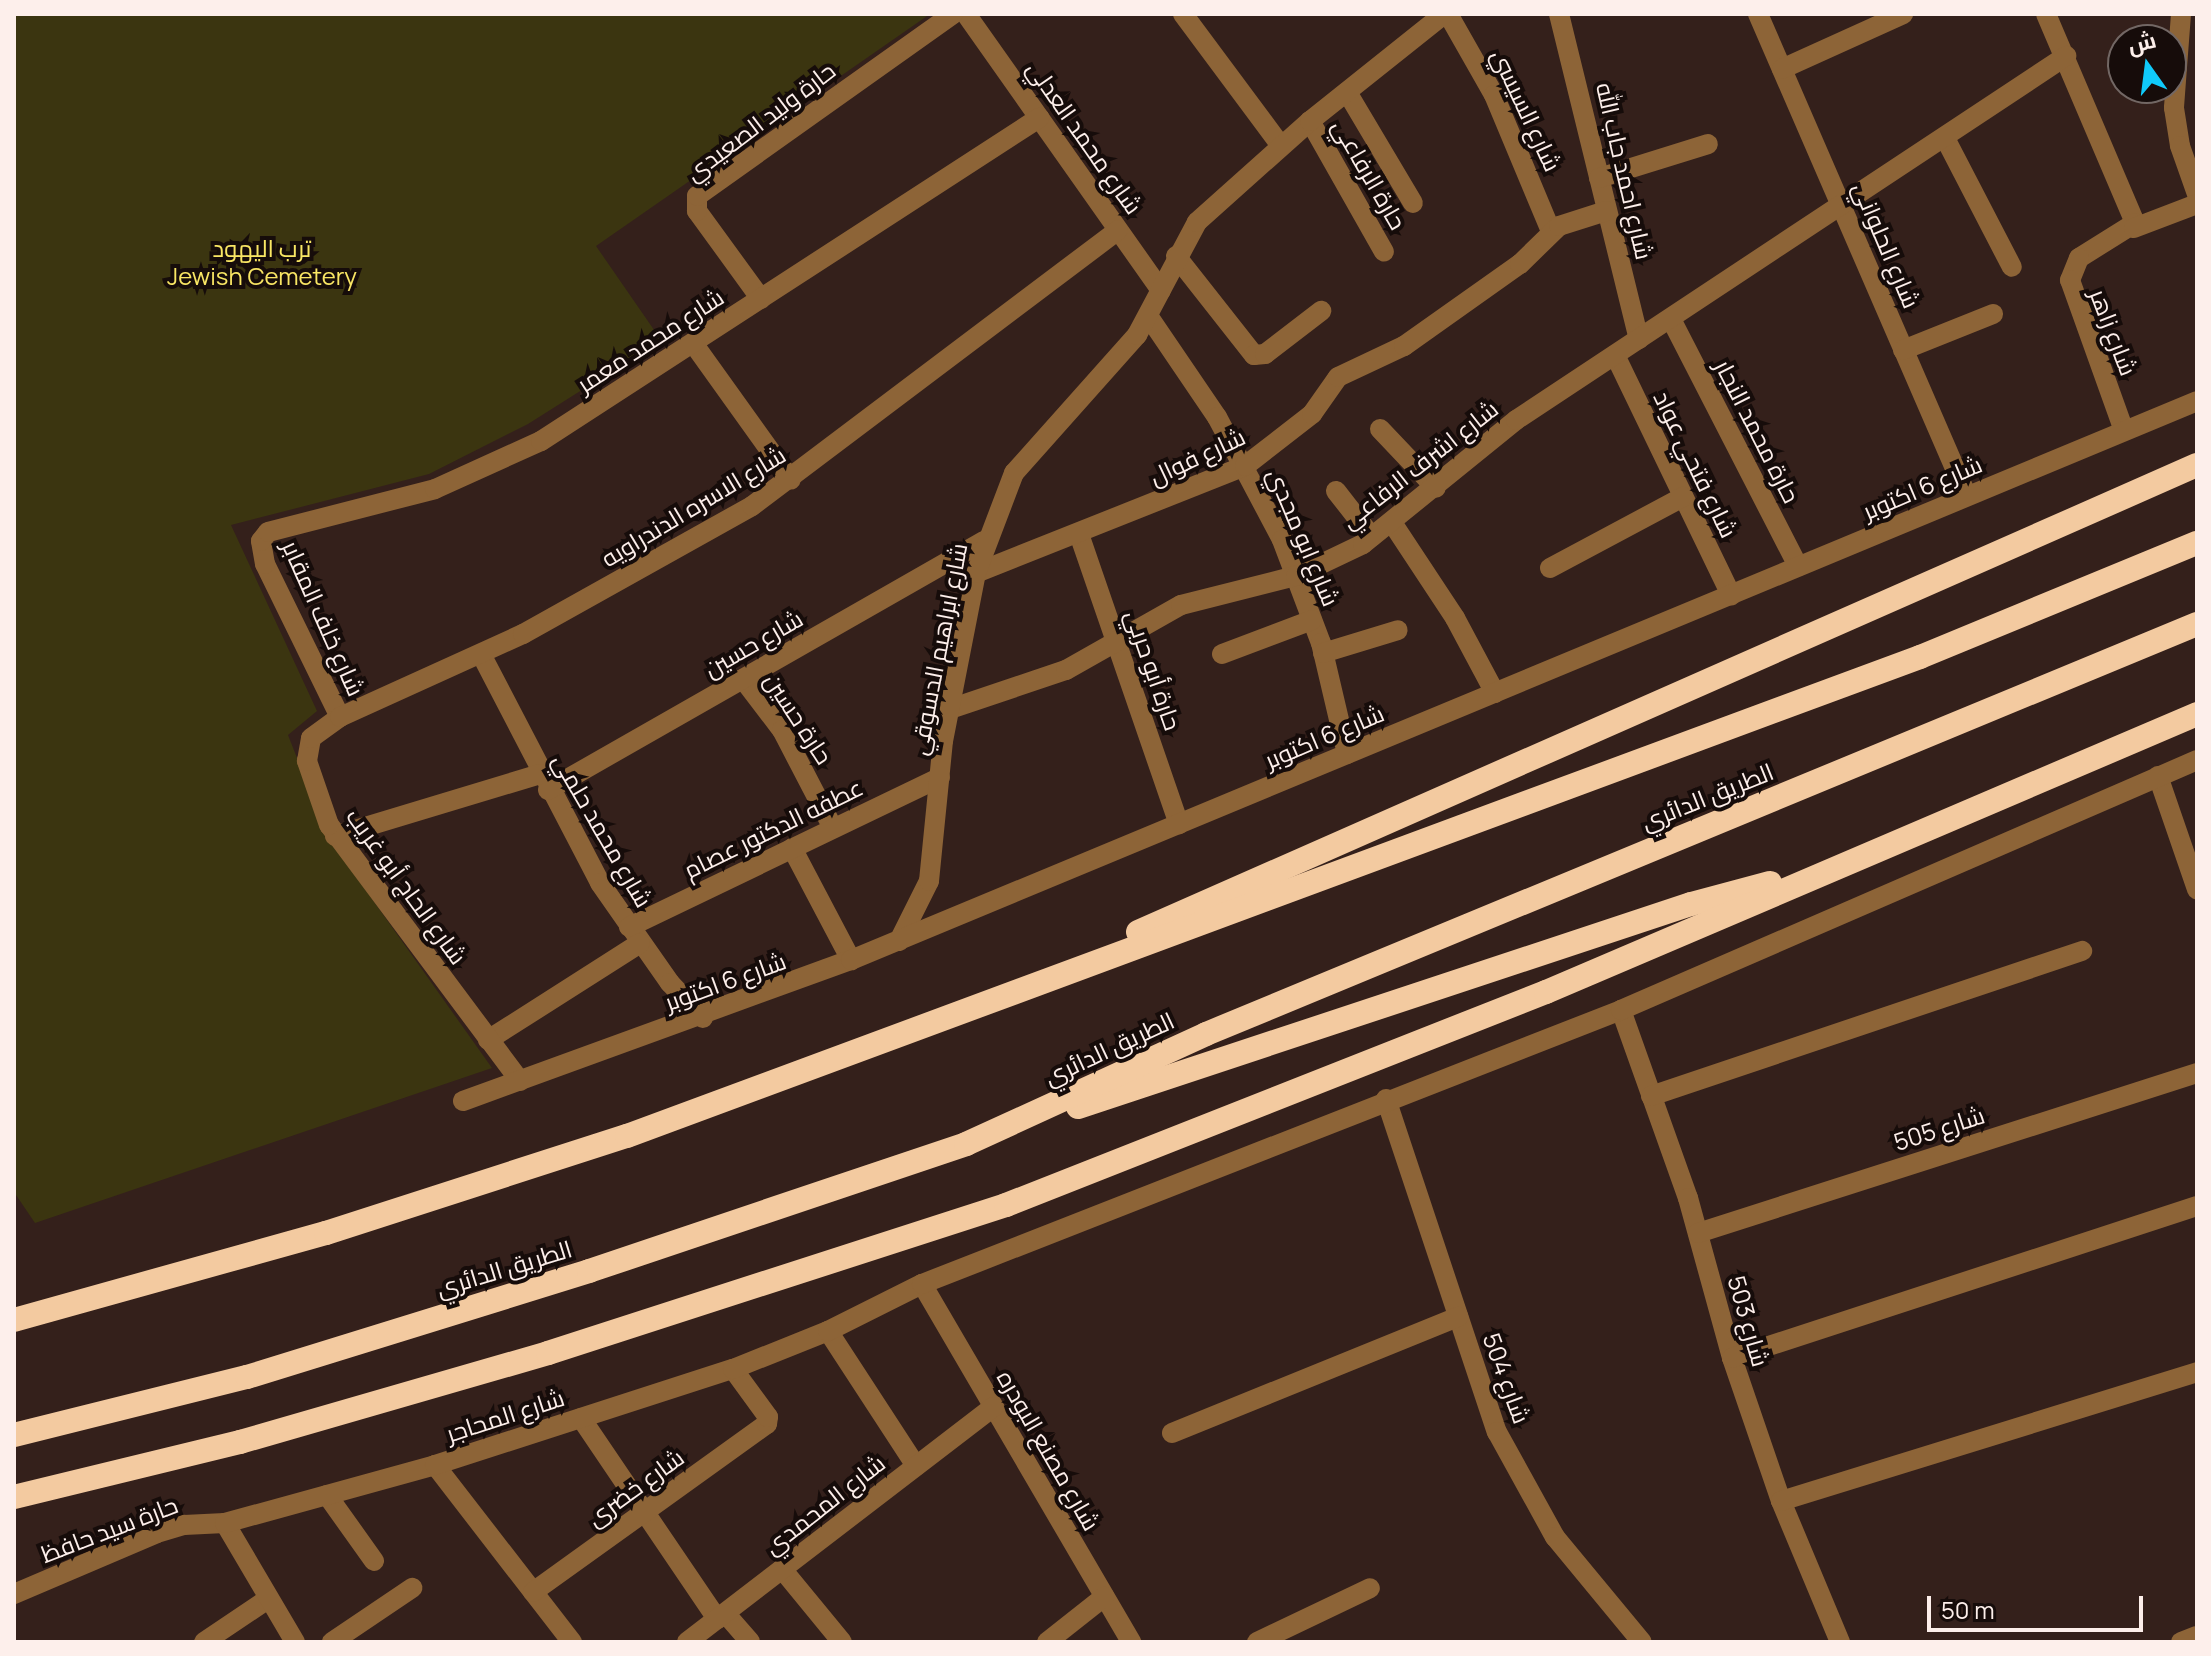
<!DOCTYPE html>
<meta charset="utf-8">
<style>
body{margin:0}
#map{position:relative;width:2211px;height:1656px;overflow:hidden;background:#34201b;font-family:Manrope,Cairo,sans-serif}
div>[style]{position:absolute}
.green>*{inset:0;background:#3b3510}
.street>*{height:20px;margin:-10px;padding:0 10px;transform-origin:10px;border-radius:10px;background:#8d6437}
.highway>*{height:24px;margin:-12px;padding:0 12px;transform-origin:12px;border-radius:12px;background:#f3caa0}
span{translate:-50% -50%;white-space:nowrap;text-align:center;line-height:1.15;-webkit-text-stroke:8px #160c0a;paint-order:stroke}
.street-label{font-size:24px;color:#fdefeb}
.park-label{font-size:24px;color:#f9e664}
.frame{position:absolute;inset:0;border:16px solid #fdefeb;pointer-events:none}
.north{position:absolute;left:2107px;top:24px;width:80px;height:80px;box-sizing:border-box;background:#160c0a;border:2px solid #726764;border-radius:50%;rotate:346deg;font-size:22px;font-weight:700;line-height:32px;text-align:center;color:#fdefeb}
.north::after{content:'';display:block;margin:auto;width:28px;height:36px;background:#10cafa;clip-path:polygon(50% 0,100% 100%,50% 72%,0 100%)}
.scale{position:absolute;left:1927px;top:1596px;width:216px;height:36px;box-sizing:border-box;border:4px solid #fdefeb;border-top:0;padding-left:10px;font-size:24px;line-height:28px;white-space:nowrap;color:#fdefeb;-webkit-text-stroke:6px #160c0a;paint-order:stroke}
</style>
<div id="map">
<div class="green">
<i style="clip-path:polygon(14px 14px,930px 14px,596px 246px,661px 340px,528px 424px,429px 474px,231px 525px,317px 711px,288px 735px,328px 837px,492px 1068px,35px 1223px,14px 1192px)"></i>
</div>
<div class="street">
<i style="left:966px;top:14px;width:338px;rotate:54.8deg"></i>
<i style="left:1183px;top:14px;width:164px;rotate:53.4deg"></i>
<i style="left:1448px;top:14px;width:93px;rotate:60.4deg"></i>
<i style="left:1494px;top:95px;width:147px;rotate:67.3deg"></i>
<i style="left:1559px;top:14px;width:335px;rotate:76.2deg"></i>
<i style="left:1758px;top:14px;width:525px;rotate:66.56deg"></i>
<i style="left:2046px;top:14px;width:227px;rotate:66.9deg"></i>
<i style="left:2135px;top:223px;width:66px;rotate:148deg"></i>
<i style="left:2079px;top:258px;width:24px;rotate:112deg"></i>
<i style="left:2070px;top:280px;width:160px;rotate:70.3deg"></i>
<i style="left:2181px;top:14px;width:94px;rotate:94.3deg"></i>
<i style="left:2174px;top:108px;width:38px;rotate:81deg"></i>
<i style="left:2180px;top:146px;width:51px;rotate:70.5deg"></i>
<i style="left:1782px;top:69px;width:133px;rotate:-24.4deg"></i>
<i style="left:1347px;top:92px;width:129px;rotate:59.3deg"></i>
<i style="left:1310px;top:121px;width:150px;rotate:60.5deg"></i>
<i style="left:1945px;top:138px;width:145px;rotate:62.6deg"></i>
<i style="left:1599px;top:178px;width:114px;rotate:-17.3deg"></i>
<i style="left:2134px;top:228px;width:67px;rotate:-20.9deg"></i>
<i style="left:1176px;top:256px;width:126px;rotate:51.8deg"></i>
<i style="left:1254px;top:355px;width:11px;rotate:-5deg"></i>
<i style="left:1265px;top:354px;width:71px;rotate:-37.5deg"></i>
<i style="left:761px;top:299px;width:109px;rotate:-126deg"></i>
<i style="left:697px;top:211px;width:15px;rotate:-90deg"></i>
<i style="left:697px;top:196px;width:314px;rotate:-35.4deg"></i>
<i style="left:1149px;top:317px;width:121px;rotate:55.8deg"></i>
<i style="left:1217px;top:417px;width:139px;rotate:62.1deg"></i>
<i style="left:1282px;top:540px;width:110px;rotate:69.3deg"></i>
<i style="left:1321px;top:643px;width:114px;rotate:76.8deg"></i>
<i style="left:1671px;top:319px;width:278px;rotate:62.8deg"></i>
<i style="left:693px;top:343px;width:168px;rotate:54.4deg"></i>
<i style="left:1903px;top:350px;width:97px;rotate:-21.8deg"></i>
<i style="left:1615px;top:355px;width:267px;rotate:64.2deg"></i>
<i style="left:1380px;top:429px;width:81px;rotate:46.5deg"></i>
<i style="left:1336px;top:491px;width:58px;rotate:52deg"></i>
<i style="left:1393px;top:524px;width:113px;rotate:56.6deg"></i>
<i style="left:1455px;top:618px;width:85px;rotate:61.9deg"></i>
<i style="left:1079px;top:534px;width:307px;rotate:71deg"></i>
<i style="left:1550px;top:568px;width:151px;rotate:-28.1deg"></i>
<i style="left:976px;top:573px;width:289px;rotate:-21.7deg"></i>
<i style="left:1245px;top:466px;width:85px;rotate:-37.8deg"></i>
<i style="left:1312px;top:414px;width:45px;rotate:-54.9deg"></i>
<i style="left:1338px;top:377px;width:73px;rotate:-25.2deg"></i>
<i style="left:1404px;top:346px;width:142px;rotate:-35.3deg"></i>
<i style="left:1520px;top:264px;width:54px;rotate:-44.3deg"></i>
<i style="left:1559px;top:226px;width:49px;rotate:-17.7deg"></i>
<i style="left:1323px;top:653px;width:78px;rotate:-17deg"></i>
<i style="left:481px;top:654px;width:258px;rotate:62.5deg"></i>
<i style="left:600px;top:883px;width:122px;rotate:55deg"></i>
<i style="left:670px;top:983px;width:48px;rotate:46.7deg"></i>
<i style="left:1222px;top:654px;width:96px;rotate:-20.7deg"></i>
<i style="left:743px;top:679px;width:64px;rotate:52.6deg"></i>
<i style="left:782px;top:730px;width:110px;rotate:62.5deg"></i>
<i style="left:950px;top:709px;width:122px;rotate:-18.6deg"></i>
<i style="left:1066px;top:670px;width:132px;rotate:-29.5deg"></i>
<i style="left:1181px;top:605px;width:119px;rotate:-14.2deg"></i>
<i style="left:1296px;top:576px;width:74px;rotate:-25.5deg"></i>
<i style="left:1363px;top:544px;width:197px;rotate:-39deg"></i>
<i style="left:1516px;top:420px;width:660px;rotate:-33.5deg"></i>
<i style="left:340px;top:717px;width:170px;rotate:-116.1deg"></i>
<i style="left:265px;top:564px;width:23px;rotate:-100deg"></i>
<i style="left:261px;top:541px;width:11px;rotate:-52deg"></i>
<i style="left:268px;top:532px;width:172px;rotate:-14.4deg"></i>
<i style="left:435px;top:489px;width:116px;rotate:-24.4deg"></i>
<i style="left:541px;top:441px;width:594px;rotate:-32.97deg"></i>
<i style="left:2158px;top:776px;width:120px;rotate:71deg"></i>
<i style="left:548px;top:790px;width:502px;rotate:-29.73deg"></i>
<i style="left:335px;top:836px;width:214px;rotate:-16.8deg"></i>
<i style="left:792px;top:848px;width:127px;rotate:62.2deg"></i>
<i style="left:629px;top:927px;width:345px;rotate:-25.7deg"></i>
<i style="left:899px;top:941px;width:67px;rotate:-63.4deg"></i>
<i style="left:929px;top:881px;width:141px;rotate:-84.3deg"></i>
<i style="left:943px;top:741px;width:171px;rotate:-78.9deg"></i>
<i style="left:976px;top:573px;width:107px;rotate:-69.2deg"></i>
<i style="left:1014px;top:473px;width:185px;rotate:-48.3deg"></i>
<i style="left:1137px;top:335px;width:128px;rotate:-62deg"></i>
<i style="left:1197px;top:222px;width:152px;rotate:-41.8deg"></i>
<i style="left:1310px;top:121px;width:171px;rotate:-38.6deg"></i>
<i style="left:1621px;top:1010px;width:200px;rotate:70.4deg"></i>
<i style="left:1688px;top:1198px;width:166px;rotate:74.6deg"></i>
<i style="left:1732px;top:1358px;width:151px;rotate:71.1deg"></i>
<i style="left:1781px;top:1501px;width:153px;rotate:67.3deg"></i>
<i style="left:488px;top:1040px;width:180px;rotate:-32.5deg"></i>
<i style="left:520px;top:1081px;width:319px;rotate:-126.7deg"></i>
<i style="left:329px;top:825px;width:68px;rotate:-109deg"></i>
<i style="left:307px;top:761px;width:23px;rotate:-80deg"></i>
<i style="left:311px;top:738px;width:36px;rotate:-36deg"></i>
<i style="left:340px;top:717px;width:201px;rotate:-24.4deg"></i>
<i style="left:523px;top:634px;width:262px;rotate:-29.2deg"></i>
<i style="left:752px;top:506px;width:458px;rotate:-37deg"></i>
<i style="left:1651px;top:1096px;width:455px;rotate:-18.6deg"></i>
<i style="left:1386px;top:1099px;width:351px;rotate:71.6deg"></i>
<i style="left:1497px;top:1432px;width:120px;rotate:61.1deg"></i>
<i style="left:1555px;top:1537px;width:136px;rotate:50.4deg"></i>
<i style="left:463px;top:1101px;width:413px;rotate:-20deg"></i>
<i style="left:851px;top:960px;width:1457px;rotate:-22.55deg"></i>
<i style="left:1698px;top:1233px;width:524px;rotate:-17.78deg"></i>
<i style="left:922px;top:1284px;width:415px;rotate:59.7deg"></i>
<i style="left:828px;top:1331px;width:161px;rotate:56.9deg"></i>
<i style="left:1732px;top:1358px;width:489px;rotate:-18.1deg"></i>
<i style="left:581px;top:1418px;width:243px;rotate:55.9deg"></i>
<i style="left:1172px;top:1433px;width:309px;rotate:-22.1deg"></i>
<i style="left:435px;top:1465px;width:224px;rotate:52.3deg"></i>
<i style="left:327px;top:1495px;width:81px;rotate:54.5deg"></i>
<i style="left:1781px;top:1501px;width:436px;rotate:-17.2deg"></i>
<i style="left:782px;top:1569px;width:94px;rotate:50.6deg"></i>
<i style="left:533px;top:1592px;width:288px;rotate:-35.7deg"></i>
<i style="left:767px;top:1424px;width:7px;rotate:-82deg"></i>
<i style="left:768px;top:1417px;width:59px;rotate:-126.1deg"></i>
<i style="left:14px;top:1594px;width:155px;rotate:-23.1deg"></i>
<i style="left:157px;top:1533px;width:28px;rotate:-17deg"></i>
<i style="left:184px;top:1525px;width:41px;rotate:-2.8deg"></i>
<i style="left:725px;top:1613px;width:38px;rotate:49deg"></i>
<i style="left:204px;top:1642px;width:77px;rotate:-33.9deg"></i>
<i style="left:295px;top:1642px;width:138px;rotate:-120.5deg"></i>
<i style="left:225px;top:1523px;width:218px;rotate:-15.4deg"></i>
<i style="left:435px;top:1465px;width:313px;rotate:-17.9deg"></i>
<i style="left:733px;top:1369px;width:102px;rotate:-21.8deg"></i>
<i style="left:828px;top:1331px;width:105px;rotate:-26.6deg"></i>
<i style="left:922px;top:1284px;width:751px;rotate:-21.4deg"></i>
<i style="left:1621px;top:1010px;width:628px;rotate:-23.46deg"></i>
<i style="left:332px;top:1642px;width:97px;rotate:-34deg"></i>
<i style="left:687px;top:1642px;width:386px;rotate:-37.5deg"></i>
<i style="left:1047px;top:1642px;width:73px;rotate:-38.3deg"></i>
<i style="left:1257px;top:1642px;width:125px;rotate:-25.5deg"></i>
<i style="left:2181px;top:1642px;width:17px;rotate:-21deg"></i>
</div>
<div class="highway">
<i style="left:1138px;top:932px;width:1157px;rotate:-23.8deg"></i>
<i style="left:1078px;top:1107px;width:646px;rotate:-18.32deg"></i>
<i style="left:1691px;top:904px;width:82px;rotate:-14.9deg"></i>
<i style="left:14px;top:1320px;width:324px;rotate:-15.6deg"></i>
<i style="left:326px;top:1233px;width:316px;rotate:-17.9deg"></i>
<i style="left:627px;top:1136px;width:1379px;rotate:-20.33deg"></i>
<i style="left:1920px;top:657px;width:300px;rotate:-22.4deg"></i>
<i style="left:14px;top:1435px;width:240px;rotate:-14deg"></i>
<i style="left:247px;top:1377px;width:358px;rotate:-17.2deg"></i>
<i style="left:589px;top:1271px;width:398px;rotate:-18.6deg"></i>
<i style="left:966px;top:1144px;width:264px;rotate:-24.6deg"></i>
<i style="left:1206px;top:1034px;width:1072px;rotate:-22.48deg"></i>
<i style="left:14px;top:1497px;width:233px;rotate:-13.7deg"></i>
<i style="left:240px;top:1442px;width:321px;rotate:-16.1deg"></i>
<i style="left:548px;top:1353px;width:481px;rotate:-17.9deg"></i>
<i style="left:1006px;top:1205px;width:580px;rotate:-21.53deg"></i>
<i style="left:1546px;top:992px;width:708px;rotate:-23.12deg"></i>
</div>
<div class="street-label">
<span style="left:1527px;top:110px;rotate:65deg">شارع السيسي</span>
<span style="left:760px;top:121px;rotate:-37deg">حارة وليد الصعيدي</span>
<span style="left:1085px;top:137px;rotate:55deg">شارع محمد العدلي</span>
<span style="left:1625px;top:171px;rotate:77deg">شارع احمد جاب الله</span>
<span style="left:1370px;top:174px;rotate:60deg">حارة الرفاعي</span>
<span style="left:1887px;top:245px;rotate:67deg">شارع الحلواني</span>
<span style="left:2114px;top:332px;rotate:69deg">شارع زاهر</span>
<span style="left:650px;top:340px;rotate:-33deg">شارع محمد معمر</span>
<span style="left:1758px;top:431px;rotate:63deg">حارة محمد النجار</span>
<span style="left:1197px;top:456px;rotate:-25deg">شارع فوال</span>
<span style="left:1419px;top:464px;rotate:-38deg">شارع اشرف الرفاعي</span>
<span style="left:1696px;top:464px;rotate:64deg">شارع فتحي عواد</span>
<span style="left:1922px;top:487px;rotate:-23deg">شارع 6 اكتوبر</span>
<span style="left:693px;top:506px;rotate:-31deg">شارع الاسره الدندراويه</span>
<span style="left:1304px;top:537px;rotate:67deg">شارع ابو مجدي</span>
<span style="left:324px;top:618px;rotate:66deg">شارع خلف المقابر</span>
<span style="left:753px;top:643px;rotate:-30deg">شارع حسين</span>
<span style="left:938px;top:649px;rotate:-79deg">شارع ابراهيم الدسوقي</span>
<span style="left:1154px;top:670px;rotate:71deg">حارة أبو حربي</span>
<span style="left:799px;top:718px;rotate:57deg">حارة حسين</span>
<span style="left:1324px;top:736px;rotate:-23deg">شارع 6 اكتوبر</span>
<span style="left:1707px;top:796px;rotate:-22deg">الطريق الدائري</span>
<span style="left:773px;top:828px;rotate:-26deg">عطفه الدكتور عصام</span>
<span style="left:603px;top:830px;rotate:60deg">شارع محمد حلمي</span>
<span style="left:407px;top:886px;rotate:54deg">شارع الحاج أبو غريب</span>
<span style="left:725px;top:981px;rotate:-20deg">شارع 6 اكتوبر</span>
<span style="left:1109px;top:1048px;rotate:-25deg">الطريق الدائري</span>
<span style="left:1939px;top:1128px;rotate:-18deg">شارع 505</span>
<span style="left:504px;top:1268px;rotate:-17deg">الطريق الدائري</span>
<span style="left:1749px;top:1321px;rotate:74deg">شارع 503</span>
<span style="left:1507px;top:1378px;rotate:70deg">شارع 504</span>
<span style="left:505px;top:1415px;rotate:-18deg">شارع المحاجر</span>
<span style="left:1049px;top:1450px;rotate:60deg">شارع مصنع البودره</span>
<span style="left:635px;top:1487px;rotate:-36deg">شارع خضرى</span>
<span style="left:824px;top:1504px;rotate:-38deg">شارع المحمدي</span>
<span style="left:109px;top:1529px;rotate:-21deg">حارة سيد حافظ</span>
</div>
<div class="park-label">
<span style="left:262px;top:262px">ترب اليهود<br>Jewish Cemetery</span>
</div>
<div class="frame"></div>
<div class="north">ش</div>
<div class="scale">50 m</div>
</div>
